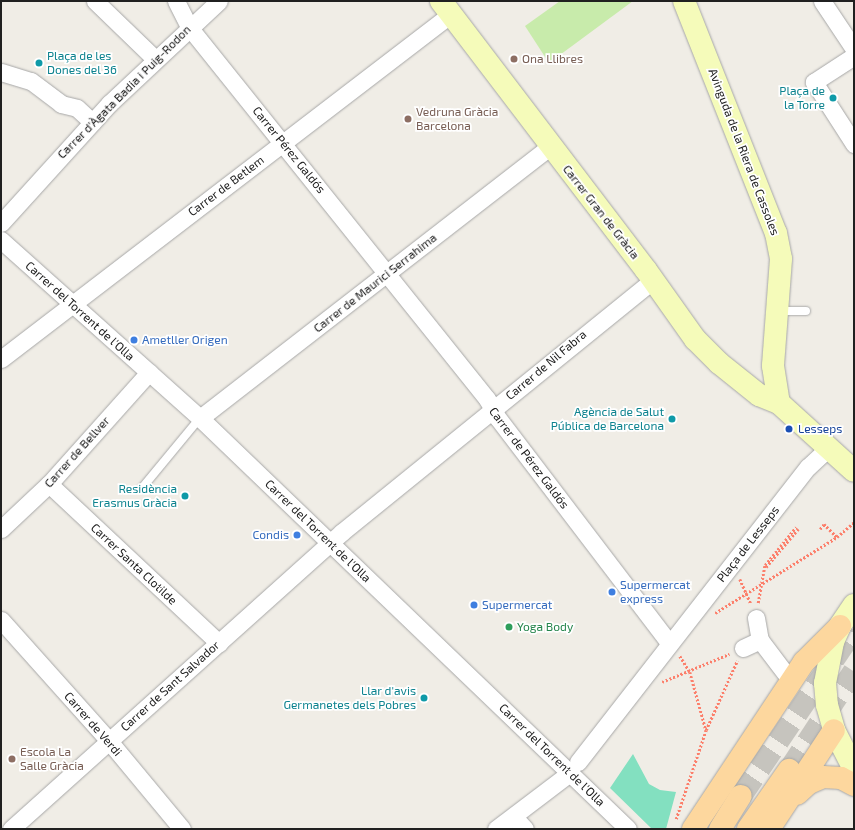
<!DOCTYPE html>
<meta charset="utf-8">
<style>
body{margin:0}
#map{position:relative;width:855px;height:830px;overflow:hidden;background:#f0ede6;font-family:"Exo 2",sans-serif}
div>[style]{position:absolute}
.grass>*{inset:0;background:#c8ebab}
.pitch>*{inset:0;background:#83e0c0}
.primary-tunnel>*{height:22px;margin-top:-11px;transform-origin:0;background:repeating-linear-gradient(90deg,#c6c4be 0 22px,transparent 0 33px)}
.path>*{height:2.5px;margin-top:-1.25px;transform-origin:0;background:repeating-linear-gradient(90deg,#fc7f6b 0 2px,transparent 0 4px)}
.roads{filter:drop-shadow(0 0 1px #a7a7a7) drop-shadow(0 0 1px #a7a7a7)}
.lane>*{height:8px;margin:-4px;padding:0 4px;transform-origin:4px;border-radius:4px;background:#fff}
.street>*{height:17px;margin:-8.5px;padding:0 8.5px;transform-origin:8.5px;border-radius:8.5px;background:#fff}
.secondary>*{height:22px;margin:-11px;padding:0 11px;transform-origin:11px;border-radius:11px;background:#f5fbba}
.primary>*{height:22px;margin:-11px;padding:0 11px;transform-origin:11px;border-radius:11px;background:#fdd79e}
.dots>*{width:11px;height:11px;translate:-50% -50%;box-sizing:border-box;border:2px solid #fff;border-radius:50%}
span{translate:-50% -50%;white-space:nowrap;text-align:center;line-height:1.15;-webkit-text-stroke:3.5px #fff;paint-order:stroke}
.culture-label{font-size:12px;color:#0d838f}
.left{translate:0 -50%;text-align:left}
.right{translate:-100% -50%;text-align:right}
.education-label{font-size:12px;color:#785e54}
.street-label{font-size:12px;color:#202020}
.shop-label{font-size:12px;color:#366cbe}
.transit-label{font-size:12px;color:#164399}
.leisure-label{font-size:12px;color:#27864d}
.frame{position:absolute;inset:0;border:2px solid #202020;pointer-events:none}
</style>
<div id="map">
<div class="grass">
<i style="clip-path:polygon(560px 1px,633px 1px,549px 63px,525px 26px)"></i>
</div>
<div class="pitch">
<i style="clip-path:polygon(633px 754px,649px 784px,660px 790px,676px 792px,666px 829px,652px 829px,610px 788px)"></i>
</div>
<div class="primary-tunnel">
<i style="left:789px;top:770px;width:118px;rotate:-56.7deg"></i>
<i style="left:741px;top:796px;width:201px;rotate:-55.8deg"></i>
</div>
<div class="path">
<i style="left:820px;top:529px;width:6px;rotate:-51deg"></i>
<i style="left:824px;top:524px;width:18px;rotate:45deg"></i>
<i style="left:766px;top:567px;width:50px;rotate:-49.9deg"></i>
<i style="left:740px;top:579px;width:27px;rotate:66deg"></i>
<i style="left:758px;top:603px;width:39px;rotate:-80deg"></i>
<i style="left:765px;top:565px;width:49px;rotate:-50.8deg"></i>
<i style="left:715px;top:613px;width:144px;rotate:-31.9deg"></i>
<i style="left:837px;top:537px;width:23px;rotate:-41deg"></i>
<i style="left:680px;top:656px;width:19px;rotate:58deg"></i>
<i style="left:690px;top:672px;width:60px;rotate:74.6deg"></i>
<i style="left:662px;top:682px;width:73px;rotate:-22.7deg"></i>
<i style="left:676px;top:819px;width:94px;rotate:-71.4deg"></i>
<i style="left:706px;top:730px;width:76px;rotate:-65.8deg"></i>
</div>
<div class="roads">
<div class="lane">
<i style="left:778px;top:311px;width:28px"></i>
<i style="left:142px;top:488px;width:91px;rotate:-50.4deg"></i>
</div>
<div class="street">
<i style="left:95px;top:1px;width:83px;rotate:44deg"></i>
<i style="left:176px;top:1px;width:29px;rotate:63deg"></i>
<i style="left:189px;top:27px;width:477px;rotate:51.3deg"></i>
<i style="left:487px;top:399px;width:21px;rotate:61deg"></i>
<i style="left:497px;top:417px;width:284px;rotate:52.7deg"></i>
<i style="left:822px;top:1px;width:58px;rotate:56.3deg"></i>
<i style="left:854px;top:56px;width:48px;rotate:147deg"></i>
<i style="left:814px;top:82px;width:74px;rotate:57.2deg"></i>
<i style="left:1px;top:72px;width:31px;rotate:17deg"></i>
<i style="left:31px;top:81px;width:38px;rotate:37deg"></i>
<i style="left:61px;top:104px;width:16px;rotate:14deg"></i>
<i style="left:77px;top:108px;width:21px;rotate:43deg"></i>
<i style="left:1px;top:223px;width:162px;rotate:-47.8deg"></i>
<i style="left:110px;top:103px;width:149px;rotate:-43.1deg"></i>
<i style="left:1px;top:240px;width:267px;rotate:41.8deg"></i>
<i style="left:200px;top:418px;width:593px;rotate:43.84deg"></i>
<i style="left:1px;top:359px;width:567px;rotate:-37.48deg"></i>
<i style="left:200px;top:418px;width:443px;rotate:-37.8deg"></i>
<i style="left:49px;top:484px;width:233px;rotate:43.1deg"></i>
<i style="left:1px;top:529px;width:66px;rotate:-43.2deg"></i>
<i style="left:49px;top:484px;width:150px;rotate:-48.2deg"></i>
<i style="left:756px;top:618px;width:22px;rotate:80deg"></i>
<i style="left:760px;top:640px;width:41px;rotate:52.9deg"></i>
<i style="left:1px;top:620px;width:162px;rotate:48.2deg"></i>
<i style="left:109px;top:741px;width:114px;rotate:50.3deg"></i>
<i style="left:743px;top:648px;width:19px;rotate:-25deg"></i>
<i style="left:578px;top:762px;width:374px;rotate:-52.1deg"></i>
<i style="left:808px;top:467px;width:26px;rotate:-43deg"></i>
<i style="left:514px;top:817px;width:16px;rotate:47deg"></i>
<i style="left:11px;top:829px;width:445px;rotate:-41.9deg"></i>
<i style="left:342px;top:532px;width:400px;rotate:-39deg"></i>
<i style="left:496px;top:829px;width:94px;rotate:-37.2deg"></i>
</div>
<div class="secondary">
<i style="left:441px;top:1px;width:338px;rotate:52.7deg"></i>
<i style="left:646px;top:270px;width:85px;rotate:54.6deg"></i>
<i style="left:695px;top:339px;width:34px;rotate:45deg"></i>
<i style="left:719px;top:363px;width:51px;rotate:38.7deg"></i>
<i style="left:759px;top:395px;width:22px;rotate:22deg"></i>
<i style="left:779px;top:403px;width:101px;rotate:42.2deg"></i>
<i style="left:684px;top:1px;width:250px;rotate:68.4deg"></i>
<i style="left:776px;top:233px;width:26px;rotate:79deg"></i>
<i style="left:781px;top:259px;width:107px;rotate:94.3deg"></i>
<i style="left:773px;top:366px;width:37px;rotate:81deg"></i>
<i style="left:854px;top:605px;width:25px;rotate:124deg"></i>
<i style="left:840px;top:626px;width:17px;rotate:114deg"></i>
<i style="left:833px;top:642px;width:42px;rotate:101deg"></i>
<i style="left:825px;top:683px;width:22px;rotate:85deg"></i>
<i style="left:827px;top:705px;width:26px;rotate:74deg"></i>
<i style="left:834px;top:730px;width:44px;rotate:62.9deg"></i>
</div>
<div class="primary">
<i style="left:797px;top:794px;width:16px;rotate:-43deg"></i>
<i style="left:809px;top:783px;width:15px;rotate:-23deg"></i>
<i style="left:823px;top:777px;width:18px;rotate:3deg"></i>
<i style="left:841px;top:778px;width:15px;rotate:28deg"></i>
<i style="left:693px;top:829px;width:201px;rotate:-56.4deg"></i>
<i style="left:804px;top:662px;width:51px;rotate:-45deg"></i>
<i style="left:720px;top:829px;width:39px;rotate:-58deg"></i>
<i style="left:748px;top:829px;width:72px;rotate:-55.2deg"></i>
<i style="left:769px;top:829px;width:118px;rotate:-56.7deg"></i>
</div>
</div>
<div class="dots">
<i style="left:514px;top:59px;background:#8d6e63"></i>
<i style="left:39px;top:63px;background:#0f9aa8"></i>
<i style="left:833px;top:98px;background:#0f9aa8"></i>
<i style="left:408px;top:119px;background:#8d6e63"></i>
<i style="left:134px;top:340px;background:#3f7fe0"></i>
<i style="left:672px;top:419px;background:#0f9aa8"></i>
<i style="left:789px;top:429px;background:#1a4fb4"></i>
<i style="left:185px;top:496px;background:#0f9aa8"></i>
<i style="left:297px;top:535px;background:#3f7fe0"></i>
<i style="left:612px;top:592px;background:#3f7fe0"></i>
<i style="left:474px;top:605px;background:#3f7fe0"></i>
<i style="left:509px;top:627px;background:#2e9e5b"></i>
<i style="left:424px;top:698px;background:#0f9aa8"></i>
<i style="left:12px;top:759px;background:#8d6e63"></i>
</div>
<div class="culture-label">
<span class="left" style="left:47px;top:63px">Plaça de les<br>Dones del 36</span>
<span class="right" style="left:825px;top:98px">Plaça de<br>la Torre</span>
<span class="right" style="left:664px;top:419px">Agència de Salut<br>Pública de Barcelona</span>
<span class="right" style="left:177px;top:496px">Residència<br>Erasmus Gràcia</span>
<span class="right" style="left:416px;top:698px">Llar d'avis<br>Germanetes dels Pobres</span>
</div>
<div class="education-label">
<span class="left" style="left:522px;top:59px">Ona Llibres</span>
<span class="left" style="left:416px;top:119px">Vedruna Gràcia<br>Barcelona</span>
<span class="left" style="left:20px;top:759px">Escola La<br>Salle Gràcia</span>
</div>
<div class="street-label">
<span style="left:124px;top:92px;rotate:-45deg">Carrer d'Àgata Badia i Puig-Rodon</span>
<span style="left:289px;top:150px;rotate:51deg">Carrer Pérez Galdós</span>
<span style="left:744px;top:152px;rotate:69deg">Avinguda de la Riera de Cassoles</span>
<span style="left:226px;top:186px;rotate:-37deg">Carrer de Betlem</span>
<span style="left:601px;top:212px;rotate:52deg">Carrer Gran de Gràcia</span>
<span style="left:375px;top:283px;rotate:-38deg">Carrer de Maurici Serrahima</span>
<span style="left:80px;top:311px;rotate:42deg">Carrer del Torrent de l'Olla</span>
<span style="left:546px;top:365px;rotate:-40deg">Carrer de Nil Fabra</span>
<span style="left:77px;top:452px;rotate:-48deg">Carrer de Bellver</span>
<span style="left:529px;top:458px;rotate:53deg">Carrer de Pérez Galdós</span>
<span style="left:318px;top:531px;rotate:44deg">Carrer del Torrent de l'Olla</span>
<span style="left:748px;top:544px;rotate:-52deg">Plaça de Lesseps</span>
<span style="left:134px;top:564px;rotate:43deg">Carrer Santa Clotilde</span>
<span style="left:170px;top:686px;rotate:-42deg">Carrer de Sant Salvador</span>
<span style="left:93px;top:724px;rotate:49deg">Carrer de Verdi</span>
<span style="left:552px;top:755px;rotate:44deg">Carrer del Torrent de l'Olla</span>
</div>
<div class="shop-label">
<span class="left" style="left:142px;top:340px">Ametller Origen</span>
<span class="right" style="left:289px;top:535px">Condis</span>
<span class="left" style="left:620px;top:592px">Supermercat<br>express</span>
<span class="left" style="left:482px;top:605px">Supermercat</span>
</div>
<div class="transit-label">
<span class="left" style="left:798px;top:429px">Lesseps</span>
</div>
<div class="leisure-label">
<span class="left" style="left:517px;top:627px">Yoga Body</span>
</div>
<div class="frame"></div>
</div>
